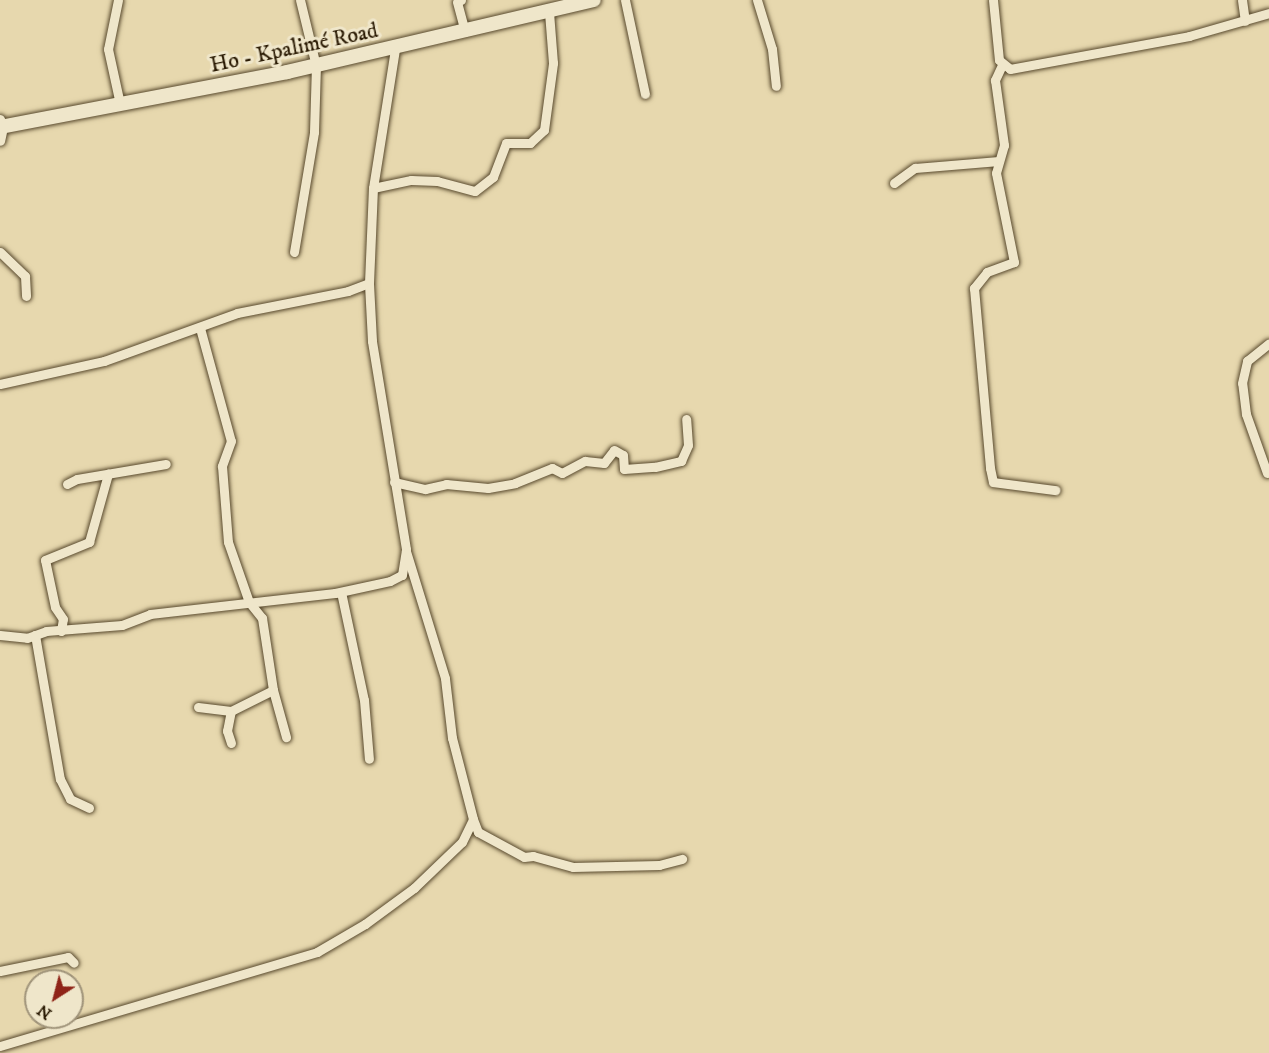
<!DOCTYPE html>
<meta charset="utf-8">
<style>
body{margin:0}
#map{position:relative;width:1269px;height:1053px;overflow:hidden;background:#e7d8ae;font-family:"IM FELL DW Pica",serif}
div>[style]{position:absolute}
.roads{filter:drop-shadow(0 0 2px #58492d) drop-shadow(0 0 2px #58492d)}
.minor>*{height:9px;margin:-4.5px;padding:0 4.5px;transform-origin:4.5px;border-radius:4.5px;background:#efe6ca}
.secondary>*{height:14px;margin:-7px;padding:0 7px;transform-origin:7px;border-radius:7px;background:#efe6ca}
span{translate:-50% -50%;white-space:nowrap;text-align:center;line-height:1.15;-webkit-text-stroke:6px #efe6ca;paint-order:stroke}
.street-label{font-size:22px;color:#291902}
.north{position:absolute;left:24px;top:969px;width:60px;height:60px;box-sizing:border-box;background:#efe6ca;border:2px solid #a0947a;border-radius:50%;rotate:216deg;font-size:16px;font-weight:700;line-height:24px;text-align:center;color:#291902}
.north::after{content:'';display:block;margin:auto;width:21px;height:27px;background:#8f2418;clip-path:polygon(50% 0,100% 100%,50% 72%,0 100%)}
</style>
<div id="map">
<div class="roads">
<div class="minor">
<i style="left:118px;top:0;width:50px;rotate:101.5deg"></i>
<i style="left:108px;top:49px;width:56px;rotate:77.7deg"></i>
<i style="left:461px;top:0;width:4px;rotate:153deg"></i>
<i style="left:457px;top:2px;width:31px;rotate:75deg"></i>
<i style="left:625px;top:0;width:96px;rotate:78deg"></i>
<i style="left:757px;top:0;width:51px;rotate:73deg"></i>
<i style="left:772px;top:49px;width:37px;rotate:84deg"></i>
<i style="left:993px;top:0;width:60px;rotate:84.3deg"></i>
<i style="left:999px;top:60px;width:14px;rotate:39deg"></i>
<i style="left:1010px;top:69px;width:182px;rotate:-10.4deg"></i>
<i style="left:1189px;top:36px;width:83px;rotate:-16deg"></i>
<i style="left:1242px;top:0;width:21px;rotate:82deg"></i>
<i style="left:1002px;top:65px;width:17px;rotate:115deg"></i>
<i style="left:995px;top:80px;width:66px;rotate:82.1deg"></i>
<i style="left:1004px;top:145px;width:29px;rotate:106deg"></i>
<i style="left:996px;top:173px;width:91px;rotate:78.6deg"></i>
<i style="left:1014px;top:262px;width:29px;rotate:160deg"></i>
<i style="left:987px;top:272px;width:21px;rotate:129deg"></i>
<i style="left:974px;top:288px;width:181px;rotate:84.9deg"></i>
<i style="left:990px;top:468px;width:14px;rotate:78deg"></i>
<i style="left:993px;top:482px;width:63px;rotate:7.4deg"></i>
<i style="left:0;top:119px;width:9px;rotate:69deg"></i>
<i style="left:3px;top:127px;width:14px;rotate:102deg"></i>
<i style="left:894px;top:183px;width:26px;rotate:-36deg"></i>
<i style="left:915px;top:168px;width:84px;rotate:-4.8deg"></i>
<i style="left:373px;top:188px;width:39px;rotate:-12deg"></i>
<i style="left:411px;top:180px;width:26px;rotate:2deg"></i>
<i style="left:437px;top:181px;width:39px;rotate:15deg"></i>
<i style="left:475px;top:191px;width:23px;rotate:-38deg"></i>
<i style="left:493px;top:177px;width:36px;rotate:-69deg"></i>
<i style="left:506px;top:143px;width:24px"></i>
<i style="left:530px;top:143px;width:19px;rotate:-43deg"></i>
<i style="left:544px;top:130px;width:68px;rotate:-82.3deg"></i>
<i style="left:553px;top:63px;width:51px;rotate:-94.5deg"></i>
<i style="left:0;top:252px;width:35px;rotate:44deg"></i>
<i style="left:25px;top:276px;width:20px;rotate:87deg"></i>
<i style="left:294px;top:252px;width:122px;rotate:-80.5deg"></i>
<i style="left:314px;top:132px;width:66px;rotate:-88.3deg"></i>
<i style="left:316px;top:66px;width:68px;rotate:-103.6deg"></i>
<i style="left:200px;top:328px;width:117px;rotate:74.7deg"></i>
<i style="left:231px;top:441px;width:27px;rotate:110deg"></i>
<i style="left:222px;top:466px;width:76px;rotate:85.5deg"></i>
<i style="left:228px;top:542px;width:64px;rotate:70.7deg"></i>
<i style="left:249px;top:602px;width:21px;rotate:51deg"></i>
<i style="left:262px;top:618px;width:73px;rotate:81.3deg"></i>
<i style="left:273px;top:690px;width:49px;rotate:74.5deg"></i>
<i style="left:0;top:384px;width:107px;rotate:-12.5deg"></i>
<i style="left:104px;top:361px;width:141px;rotate:-19.8deg"></i>
<i style="left:237px;top:313px;width:113px;rotate:-11.2deg"></i>
<i style="left:348px;top:291px;width:22px;rotate:-21deg"></i>
<i style="left:1267px;top:473px;width:63px;rotate:-109.6deg"></i>
<i style="left:1246px;top:414px;width:31px;rotate:-97deg"></i>
<i style="left:1242px;top:383px;width:23px;rotate:-77deg"></i>
<i style="left:1247px;top:361px;width:28px;rotate:-39deg"></i>
<i style="left:394px;top:482px;width:32px;rotate:13deg"></i>
<i style="left:425px;top:489px;width:22px;rotate:-13deg"></i>
<i style="left:446px;top:484px;width:42px;rotate:5.4deg"></i>
<i style="left:488px;top:488px;width:27px;rotate:-10deg"></i>
<i style="left:515px;top:483px;width:40px;rotate:-22deg"></i>
<i style="left:552px;top:468px;width:11px;rotate:27deg"></i>
<i style="left:562px;top:473px;width:26px;rotate:-28deg"></i>
<i style="left:585px;top:461px;width:19px;rotate:6deg"></i>
<i style="left:604px;top:463px;width:16px;rotate:-52deg"></i>
<i style="left:614px;top:450px;width:10px;rotate:29deg"></i>
<i style="left:623px;top:455px;width:14px;rotate:86deg"></i>
<i style="left:624px;top:469px;width:31px;rotate:-4deg"></i>
<i style="left:655px;top:467px;width:27px;rotate:-13deg"></i>
<i style="left:681px;top:461px;width:17px;rotate:-66deg"></i>
<i style="left:688px;top:445px;width:26px;rotate:-94deg"></i>
<i style="left:67px;top:484px;width:11px;rotate:-27deg"></i>
<i style="left:77px;top:479px;width:90px;rotate:-9.6deg"></i>
<i style="left:341px;top:592px;width:110px;rotate:78deg"></i>
<i style="left:364px;top:700px;width:59px;rotate:85.2deg"></i>
<i style="left:61px;top:631px;width:12px;rotate:-81deg"></i>
<i style="left:63px;top:619px;width:14px;rotate:-124deg"></i>
<i style="left:55px;top:607px;width:48px;rotate:-102deg"></i>
<i style="left:45px;top:560px;width:48px;rotate:-22.2deg"></i>
<i style="left:89px;top:542px;width:71px;rotate:-74.4deg"></i>
<i style="left:0;top:635px;width:27px;rotate:6deg"></i>
<i style="left:27px;top:638px;width:20px;rotate:-20deg"></i>
<i style="left:46px;top:631px;width:76px;rotate:-4.5deg"></i>
<i style="left:122px;top:625px;width:30px;rotate:-21deg"></i>
<i style="left:150px;top:614px;width:186px;rotate:-6.5deg"></i>
<i style="left:335px;top:593px;width:56px;rotate:-12.3deg"></i>
<i style="left:390px;top:581px;width:13px;rotate:-27deg"></i>
<i style="left:402px;top:575px;width:26px;rotate:-81deg"></i>
<i style="left:406px;top:549px;width:211px;rotate:-99.3deg"></i>
<i style="left:372px;top:341px;width:58px;rotate:-93deg"></i>
<i style="left:369px;top:283px;width:95px;rotate:-87.6deg"></i>
<i style="left:373px;top:188px;width:141px;rotate:-81deg"></i>
<i style="left:35px;top:635px;width:146px;rotate:80.2deg"></i>
<i style="left:60px;top:779px;width:22px;rotate:63deg"></i>
<i style="left:70px;top:799px;width:21px;rotate:25deg"></i>
<i style="left:198px;top:707px;width:33px;rotate:7deg"></i>
<i style="left:231px;top:711px;width:47px;rotate:-26.6deg"></i>
<i style="left:231px;top:743px;width:13px;rotate:-108deg"></i>
<i style="left:227px;top:731px;width:20px;rotate:-79deg"></i>
<i style="left:473px;top:819px;width:14px;rotate:69deg"></i>
<i style="left:478px;top:832px;width:52px;rotate:28.5deg"></i>
<i style="left:524px;top:857px;width:9px;rotate:-6deg"></i>
<i style="left:533px;top:856px;width:41px;rotate:15.4deg"></i>
<i style="left:573px;top:867px;width:86px;rotate:-1.3deg"></i>
<i style="left:659px;top:865px;width:24px;rotate:-15deg"></i>
<i style="left:0;top:971px;width:69px;rotate:-11.6deg"></i>
<i style="left:68px;top:957px;width:8px;rotate:45deg"></i>
<i style="left:0;top:1046px;width:331px;rotate:-16.5deg"></i>
<i style="left:317px;top:952px;width:56px;rotate:-30.3deg"></i>
<i style="left:365px;top:924px;width:61px;rotate:-36.3deg"></i>
<i style="left:414px;top:888px;width:66px;rotate:-43.8deg"></i>
<i style="left:462px;top:842px;width:25px;rotate:-64deg"></i>
<i style="left:473px;top:819px;width:84px;rotate:-104.5deg"></i>
<i style="left:452px;top:738px;width:60px;rotate:-96.7deg"></i>
<i style="left:445px;top:678px;width:133px;rotate:-107.1deg"></i>
</div>
<div class="secondary">
<i style="left:0;top:127px;width:292px;rotate:-10.8deg"></i>
<i style="left:287px;top:72px;width:315px;rotate:-13.2deg"></i>
</div>
</div>
<div class="street-label">
<span style="left:294px;top:48px;rotate:-12deg">Ho - Kpalimé Road</span>
</div>
<div class="north">N</div>
</div>
